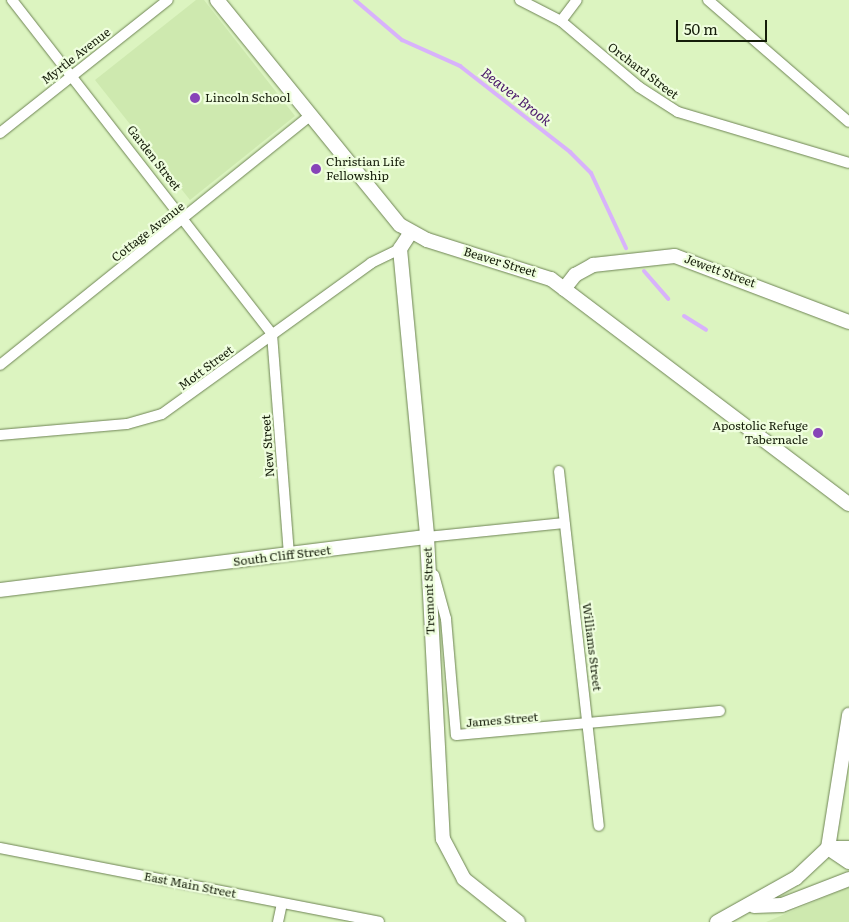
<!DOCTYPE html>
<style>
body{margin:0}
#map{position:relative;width:849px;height:922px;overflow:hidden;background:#dcf4c0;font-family:Literata,serif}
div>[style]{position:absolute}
.built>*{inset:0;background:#cee9af}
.stream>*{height:4px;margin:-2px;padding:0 2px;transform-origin:2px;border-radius:2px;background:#d8b2fb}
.roads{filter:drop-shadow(0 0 1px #6e8454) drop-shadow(0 0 1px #6e8454)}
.street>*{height:10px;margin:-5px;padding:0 5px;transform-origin:5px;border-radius:5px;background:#fff}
.secondary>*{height:14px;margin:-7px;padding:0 7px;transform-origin:7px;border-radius:7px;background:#fff}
.dots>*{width:14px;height:14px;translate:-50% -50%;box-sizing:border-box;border:2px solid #effede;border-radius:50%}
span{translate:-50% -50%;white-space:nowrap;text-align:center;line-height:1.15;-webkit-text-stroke:4.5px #effede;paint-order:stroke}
.street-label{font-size:12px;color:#151d0a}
.poi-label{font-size:12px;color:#151d0a}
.left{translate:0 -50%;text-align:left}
.right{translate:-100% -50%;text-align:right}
.water-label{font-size:14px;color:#481569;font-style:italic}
.scale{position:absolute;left:676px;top:20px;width:91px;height:22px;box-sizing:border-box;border:2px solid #151d0a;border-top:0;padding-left:6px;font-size:15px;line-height:18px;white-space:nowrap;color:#151d0a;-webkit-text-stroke:4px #effede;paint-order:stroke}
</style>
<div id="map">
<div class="built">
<i style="clip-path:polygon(196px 0,204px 0,295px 116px,190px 200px,95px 80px)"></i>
<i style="clip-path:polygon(849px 887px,849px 922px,766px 922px)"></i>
</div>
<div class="stream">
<i style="left:355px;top:0;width:62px;rotate:40.4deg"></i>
<i style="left:402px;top:40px;width:64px;rotate:24.1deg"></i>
<i style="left:460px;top:66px;width:140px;rotate:38deg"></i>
<i style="left:570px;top:152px;width:30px;rotate:45deg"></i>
<i style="left:591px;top:173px;width:83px;rotate:65deg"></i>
<i style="left:644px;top:271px;width:37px;rotate:49deg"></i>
<i style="left:684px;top:316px;width:26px;rotate:32deg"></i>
</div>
<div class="roads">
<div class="street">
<i style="left:12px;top:0;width:423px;rotate:52.1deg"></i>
<i style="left:272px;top:334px;width:222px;rotate:85.6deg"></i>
<i style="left:520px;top:0;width:46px;rotate:27.1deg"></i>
<i style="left:561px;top:21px;width:102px;rotate:40.2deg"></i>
<i style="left:639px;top:87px;width:46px;rotate:32.7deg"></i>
<i style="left:678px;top:112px;width:178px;rotate:16.6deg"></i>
<i style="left:708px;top:0;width:186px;rotate:40.9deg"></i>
<i style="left:561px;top:21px;width:26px;rotate:-53deg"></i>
<i style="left:0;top:133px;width:214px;rotate:-38.4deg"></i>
<i style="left:0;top:365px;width:398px;rotate:-38.8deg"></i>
<i style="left:0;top:435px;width:127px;rotate:-5deg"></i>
<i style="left:127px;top:424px;width:36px;rotate:-16deg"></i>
<i style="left:162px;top:414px;width:258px;rotate:-35.8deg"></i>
<i style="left:371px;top:263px;width:32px;rotate:-26deg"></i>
<i style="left:559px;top:471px;width:357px;rotate:83.6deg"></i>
<i style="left:428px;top:544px;width:7px;rotate:-98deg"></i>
<i style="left:427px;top:537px;width:138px;rotate:-5.8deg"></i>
<i style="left:434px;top:575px;width:46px;rotate:74.7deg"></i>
<i style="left:446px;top:619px;width:116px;rotate:85.1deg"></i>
<i style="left:456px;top:735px;width:265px;rotate:-5.2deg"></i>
<i style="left:0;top:848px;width:386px;rotate:11deg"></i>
<i style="left:278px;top:922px;width:19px;rotate:-78deg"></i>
</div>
<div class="secondary">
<i style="left:217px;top:0;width:290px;rotate:50.9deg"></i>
<i style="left:400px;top:225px;width:31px;rotate:29deg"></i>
<i style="left:427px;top:240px;width:130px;rotate:17.5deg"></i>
<i style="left:551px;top:279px;width:373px;rotate:37.1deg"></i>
<i style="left:411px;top:232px;width:20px;rotate:123deg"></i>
<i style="left:400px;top:249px;width:289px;rotate:84.6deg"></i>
<i style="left:427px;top:537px;width:302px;rotate:87deg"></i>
<i style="left:443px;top:839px;width:45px;rotate:62.3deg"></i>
<i style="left:464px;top:879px;width:69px;rotate:38.5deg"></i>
<i style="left:564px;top:289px;width:18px;rotate:-52deg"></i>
<i style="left:575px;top:275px;width:21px;rotate:-29deg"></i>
<i style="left:593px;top:265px;width:82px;rotate:-6.3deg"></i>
<i style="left:675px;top:256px;width:186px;rotate:20.8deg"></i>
<i style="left:0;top:590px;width:430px;rotate:-7.1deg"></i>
<i style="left:828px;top:848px;width:25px;rotate:34deg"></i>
<i style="left:828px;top:848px;width:21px"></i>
<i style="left:754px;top:906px;width:28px;rotate:-2deg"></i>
<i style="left:782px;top:905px;width:72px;rotate:-21.2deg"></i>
<i style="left:717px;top:922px;width:90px;rotate:-29.1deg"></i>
<i style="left:796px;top:878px;width:44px;rotate:-43.2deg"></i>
<i style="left:828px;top:848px;width:135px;rotate:-81deg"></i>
</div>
</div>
<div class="dots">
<i style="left:195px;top:98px;background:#8744b8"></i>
<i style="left:316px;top:169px;background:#8744b8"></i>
<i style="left:818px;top:433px;background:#8744b8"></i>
</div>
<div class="street-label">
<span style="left:76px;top:56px;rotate:-38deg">Myrtle Avenue</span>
<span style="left:643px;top:71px;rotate:37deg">Orchard Street</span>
<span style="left:154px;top:158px;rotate:52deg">Garden Street</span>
<span style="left:148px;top:232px;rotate:-38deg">Cottage Avenue</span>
<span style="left:500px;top:262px;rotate:17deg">Beaver Street</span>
<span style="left:720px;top:271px;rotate:20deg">Jewett Street</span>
<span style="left:206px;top:368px;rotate:-37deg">Mott Street</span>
<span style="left:268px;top:446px;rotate:-94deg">New Street</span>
<span style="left:282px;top:556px;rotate:-7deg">South Cliff Street</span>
<span style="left:429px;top:591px;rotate:-92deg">Tremont Street</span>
<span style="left:592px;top:647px;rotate:83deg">Williams Street</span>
<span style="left:502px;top:720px;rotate:-5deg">James Street</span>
<span style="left:190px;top:885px;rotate:11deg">East Main Street</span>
</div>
<div class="poi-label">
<span class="left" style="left:205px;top:98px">Lincoln School</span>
<span class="left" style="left:326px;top:169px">Christian Life<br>Fellowship</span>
<span class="right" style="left:808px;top:433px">Apostolic Refuge<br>Tabernacle</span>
</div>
<div class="water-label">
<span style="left:517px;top:96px;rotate:38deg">Beaver Brook</span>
</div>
<div class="scale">50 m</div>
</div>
